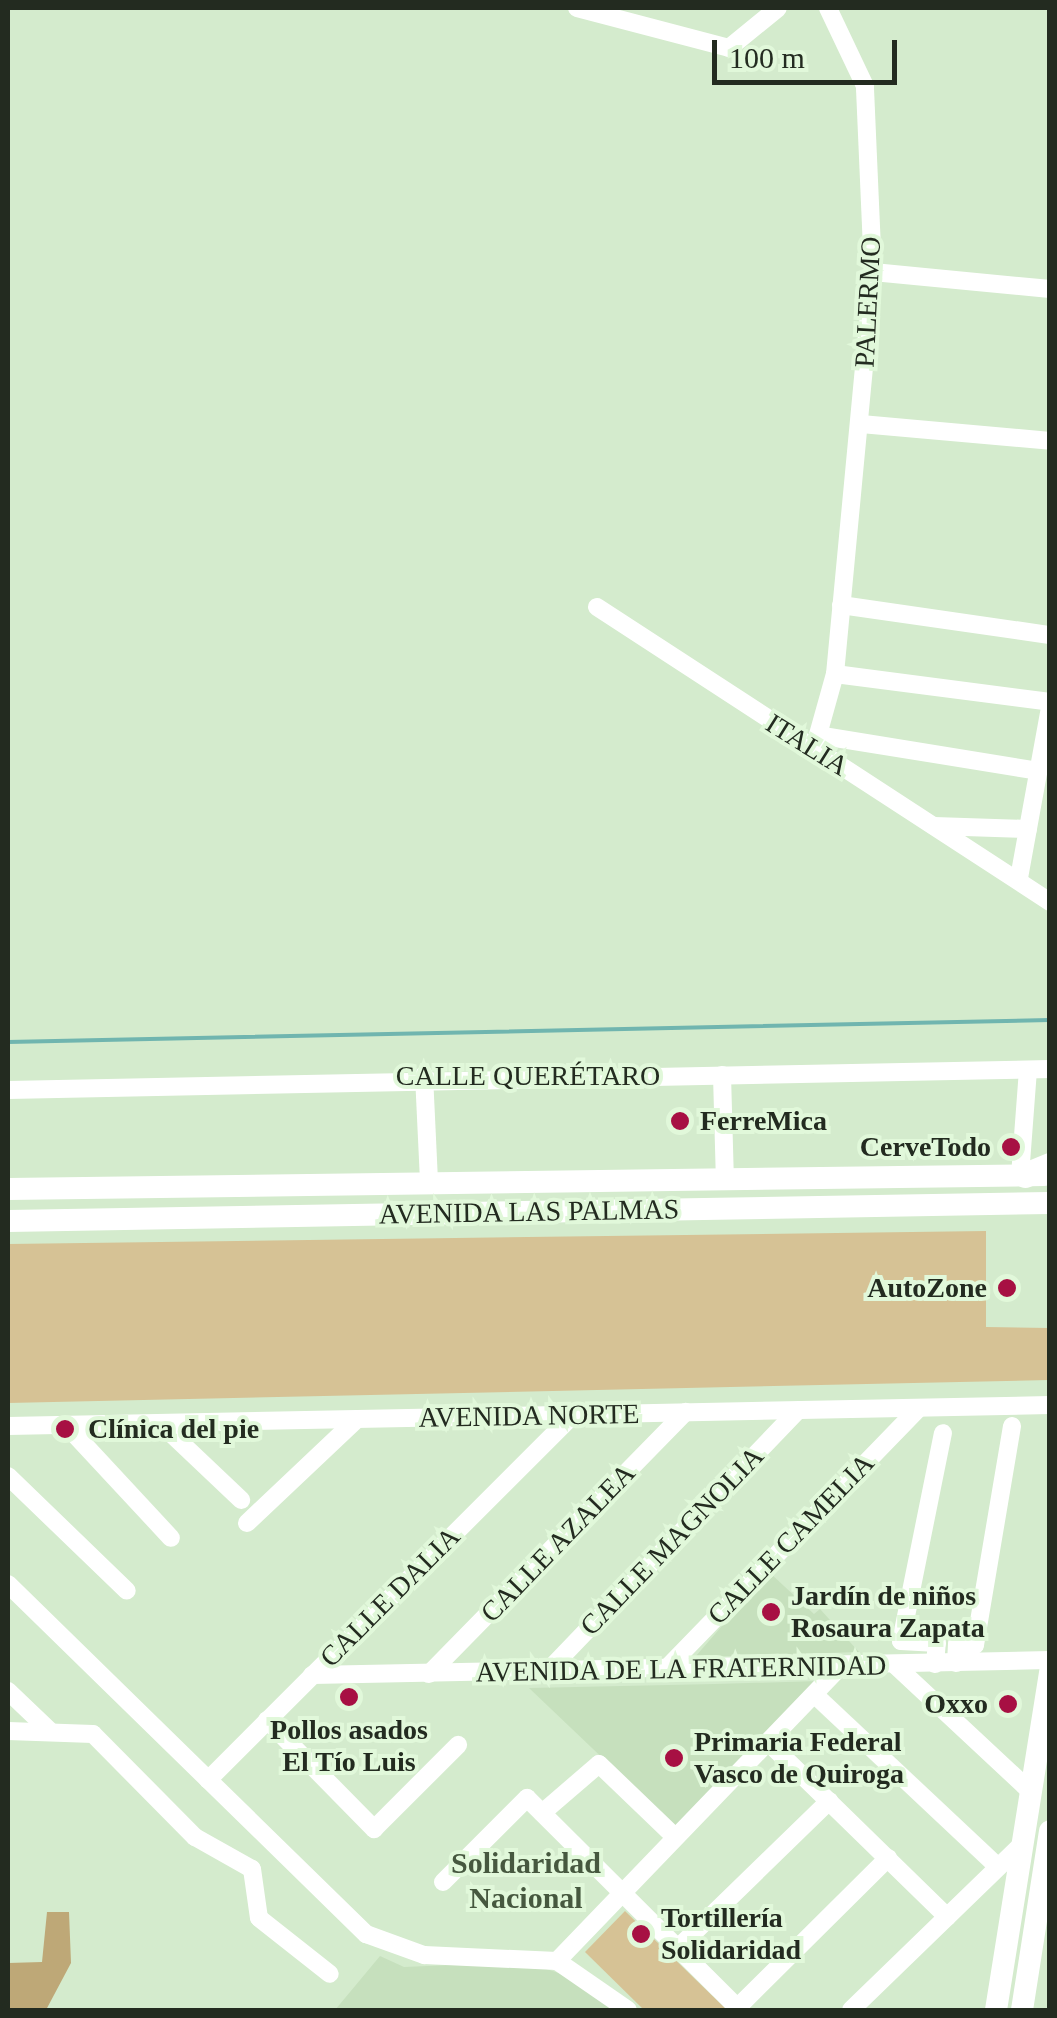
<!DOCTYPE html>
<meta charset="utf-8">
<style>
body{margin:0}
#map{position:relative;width:1057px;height:2018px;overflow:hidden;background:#d4ebcd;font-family:Georgia,serif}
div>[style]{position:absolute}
.built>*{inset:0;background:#c6e0bd}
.green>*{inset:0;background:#d6c295}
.forest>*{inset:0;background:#bea877}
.stream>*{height:4px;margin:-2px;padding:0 2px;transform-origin:2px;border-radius:2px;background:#70b5af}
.minor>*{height:18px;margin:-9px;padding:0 9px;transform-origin:9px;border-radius:9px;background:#fff}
.major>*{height:22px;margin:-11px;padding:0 11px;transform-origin:11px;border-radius:11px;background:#fff}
.highway>*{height:25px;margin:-12.5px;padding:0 12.5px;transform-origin:12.5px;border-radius:12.5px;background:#fff}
.dots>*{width:28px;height:28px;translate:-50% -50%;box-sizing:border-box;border:5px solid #e1f8da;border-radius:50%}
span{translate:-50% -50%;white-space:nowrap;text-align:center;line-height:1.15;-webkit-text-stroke:8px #e1f8da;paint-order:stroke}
.street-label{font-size:28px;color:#232b20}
.poi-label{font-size:28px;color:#232b20;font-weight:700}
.left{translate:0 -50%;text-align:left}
.right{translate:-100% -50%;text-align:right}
.neighbourhood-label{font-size:30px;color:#46583f;font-weight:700}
.frame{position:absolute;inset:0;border:10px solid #232b20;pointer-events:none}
.scale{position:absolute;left:712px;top:40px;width:185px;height:45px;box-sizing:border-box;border:5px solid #232b20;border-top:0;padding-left:12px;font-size:30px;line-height:35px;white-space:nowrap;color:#232b20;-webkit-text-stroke:8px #e1f8da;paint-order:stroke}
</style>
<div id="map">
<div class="built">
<i style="clip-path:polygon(769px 1572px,814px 1614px,820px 1609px,859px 1652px,695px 1657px)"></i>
<i style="clip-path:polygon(819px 1681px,676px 1828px,529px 1688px,715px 1684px)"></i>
<i style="clip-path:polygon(380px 1956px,404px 1967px,525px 1962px,580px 1980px,612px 2010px,335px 2010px)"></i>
</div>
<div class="green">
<i style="clip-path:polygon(986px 1231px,986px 1327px,1049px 1328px,1049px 1380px,8px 1403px,8px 1244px)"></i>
<i style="clip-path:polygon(625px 1911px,727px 2010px,644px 2010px,585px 1952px)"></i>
</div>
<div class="forest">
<i style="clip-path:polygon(47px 1912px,69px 1912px,71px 1963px,46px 2010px,8px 2010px,8px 1963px,42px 1962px)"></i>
</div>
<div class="stream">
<i style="left:8px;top:1042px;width:1042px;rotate:-1.21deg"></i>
</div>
<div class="minor">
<i style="left:577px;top:8px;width:157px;rotate:14.7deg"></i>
<i style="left:729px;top:48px;width:63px;rotate:-39.2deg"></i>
<i style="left:873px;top:272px;width:178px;rotate:5.5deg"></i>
<i style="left:861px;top:424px;width:190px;rotate:5.1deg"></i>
<i style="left:841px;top:605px;width:211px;rotate:8.2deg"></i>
<i style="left:597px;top:607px;width:541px;rotate:33.07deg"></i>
<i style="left:835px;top:674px;width:217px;rotate:7.4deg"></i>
<i style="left:823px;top:736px;width:218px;rotate:9.2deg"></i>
<i style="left:814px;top:749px;width:78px;rotate:-74.4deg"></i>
<i style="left:835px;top:674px;width:404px;rotate:-84.6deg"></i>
<i style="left:873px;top:272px;width:186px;rotate:-92.5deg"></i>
<i style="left:865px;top:86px;width:86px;rotate:-115.4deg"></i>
<i style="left:934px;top:826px;width:94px;rotate:1.8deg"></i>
<i style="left:1019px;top:878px;width:173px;rotate:-79.7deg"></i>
<i style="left:424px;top:1075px;width:108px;rotate:87.3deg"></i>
<i style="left:722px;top:1075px;width:105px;rotate:88.4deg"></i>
<i style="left:8px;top:1090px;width:1042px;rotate:-1.15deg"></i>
<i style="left:1020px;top:1176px;width:106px;rotate:-85.7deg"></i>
<i style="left:160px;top:1423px;width:112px;rotate:43.5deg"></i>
<i style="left:66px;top:1425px;width:154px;rotate:47.1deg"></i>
<i style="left:8px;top:1426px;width:1042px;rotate:-1.15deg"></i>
<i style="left:8px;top:1476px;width:165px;rotate:44deg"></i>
<i style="left:247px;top:1523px;width:149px;rotate:-43.4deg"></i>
<i style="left:8px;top:1584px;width:501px;rotate:44.35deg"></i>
<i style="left:366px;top:1934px;width:62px;rotate:19.9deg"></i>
<i style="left:424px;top:1955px;width:133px;rotate:2.6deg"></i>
<i style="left:557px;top:1961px;width:86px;rotate:34.6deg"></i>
<i style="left:956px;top:1663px;width:19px;rotate:-87deg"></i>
<i style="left:957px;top:1644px;width:18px;rotate:3deg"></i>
<i style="left:975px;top:1645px;width:222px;rotate:-80.4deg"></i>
<i style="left:935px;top:1664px;width:21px;rotate:-85deg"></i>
<i style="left:937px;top:1643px;width:36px;rotate:-177deg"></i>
<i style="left:901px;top:1641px;width:212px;rotate:-78.6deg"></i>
<i style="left:895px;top:1665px;width:183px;rotate:43deg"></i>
<i style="left:664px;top:1671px;width:366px;rotate:-45.9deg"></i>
<i style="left:546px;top:1673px;width:364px;rotate:-46.2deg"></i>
<i style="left:429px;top:1674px;width:367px;rotate:-45.6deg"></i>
<i style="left:312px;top:1675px;width:738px;rotate:-1.16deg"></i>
<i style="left:8px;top:1691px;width:59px;rotate:43.6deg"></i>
<i style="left:815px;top:1695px;width:251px;rotate:43.2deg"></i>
<i style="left:267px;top:1720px;width:153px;rotate:45.5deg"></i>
<i style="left:374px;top:1829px;width:119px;rotate:-45deg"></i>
<i style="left:8px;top:1731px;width:85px;rotate:2deg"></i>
<i style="left:93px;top:1734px;width:145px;rotate:45.3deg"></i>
<i style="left:195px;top:1837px;width:65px;rotate:29.3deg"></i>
<i style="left:252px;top:1869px;width:49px;rotate:81.9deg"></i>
<i style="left:259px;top:1918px;width:90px;rotate:38.3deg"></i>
<i style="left:769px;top:1743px;width:249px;rotate:44.3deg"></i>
<i style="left:208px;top:1780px;width:516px;rotate:-45deg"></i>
<i style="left:542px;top:1813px;width:75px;rotate:-40.7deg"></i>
<i style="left:599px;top:1764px;width:105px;rotate:43.8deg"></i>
<i style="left:443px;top:1882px;width:119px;rotate:-45deg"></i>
<i style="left:527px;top:1798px;width:301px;rotate:44.9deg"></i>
<i style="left:678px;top:1948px;width:211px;rotate:-44.2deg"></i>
<i style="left:557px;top:1961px;width:409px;rotate:-46.1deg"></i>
<i style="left:737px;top:2008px;width:213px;rotate:-44.8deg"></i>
<i style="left:851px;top:2010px;width:237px;rotate:-44.1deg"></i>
</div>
<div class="major">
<i style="left:8px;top:1189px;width:1036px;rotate:-0.77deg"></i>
<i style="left:8px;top:1221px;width:1042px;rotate:-0.99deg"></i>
<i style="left:996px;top:2010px;width:343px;rotate:-80.9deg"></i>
<i style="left:1022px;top:2010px;width:181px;rotate:-81.1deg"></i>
</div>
<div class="highway">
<i style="left:1025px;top:1175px;width:27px;rotate:-22deg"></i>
</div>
<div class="dots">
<i style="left:680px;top:1121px;background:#a71043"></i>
<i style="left:1011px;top:1147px;background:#a71043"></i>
<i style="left:1007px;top:1288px;background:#a71043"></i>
<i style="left:65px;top:1429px;background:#a71043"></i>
<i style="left:771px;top:1612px;background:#a71043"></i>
<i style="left:349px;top:1697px;background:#a71043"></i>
<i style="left:1008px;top:1704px;background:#a71043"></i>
<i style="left:674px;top:1758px;background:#a71043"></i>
<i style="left:641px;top:1934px;background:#a71043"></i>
</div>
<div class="street-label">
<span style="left:868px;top:302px;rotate:-87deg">PALERMO</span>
<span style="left:807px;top:745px;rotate:32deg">ITALIA</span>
<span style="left:528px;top:1076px">CALLE QUERÉTARO</span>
<span style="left:529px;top:1212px;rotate:-1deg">AVENIDA LAS PALMAS</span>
<span style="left:529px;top:1416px;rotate:-1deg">AVENIDA NORTE</span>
<span style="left:791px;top:1539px;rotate:-46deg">CALLE CAMELIA</span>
<span style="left:672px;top:1541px;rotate:-46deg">CALLE MAGNOLIA</span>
<span style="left:558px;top:1543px;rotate:-46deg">CALLE AZALEA</span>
<span style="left:390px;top:1597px;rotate:-45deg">CALLE DALIA</span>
<span style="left:681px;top:1669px;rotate:-1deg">AVENIDA DE LA FRATERNIDAD</span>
</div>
<div class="poi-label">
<span class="left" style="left:700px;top:1121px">FerreMica</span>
<span class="right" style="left:991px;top:1147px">CerveTodo</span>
<span class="right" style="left:987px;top:1288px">AutoZone</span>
<span class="left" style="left:88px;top:1429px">Clínica del pie</span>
<span class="left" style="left:791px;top:1612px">Jardín de niños<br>Rosaura Zapata</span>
<span class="right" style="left:988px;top:1704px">Oxxo</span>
<span style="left:349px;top:1746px">Pollos asados<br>El Tío Luis</span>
<span class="left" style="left:694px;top:1758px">Primaria Federal<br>Vasco de Quiroga</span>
<span class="left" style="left:661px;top:1934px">Tortillería<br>Solidaridad</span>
</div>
<div class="neighbourhood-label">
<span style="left:526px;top:1880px">Solidaridad<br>Nacional</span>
</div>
<div class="frame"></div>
<div class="scale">100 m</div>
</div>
